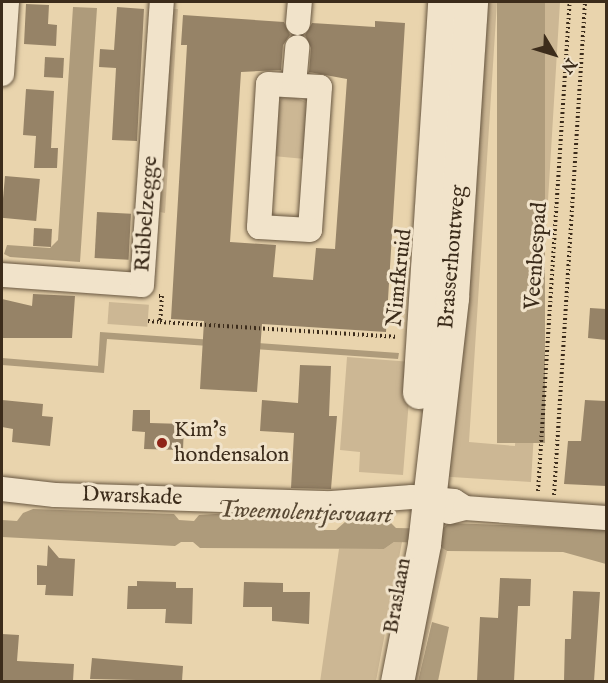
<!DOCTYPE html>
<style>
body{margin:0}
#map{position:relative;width:608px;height:683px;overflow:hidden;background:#e9d4ad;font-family:"IM FELL English",serif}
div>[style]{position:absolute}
.green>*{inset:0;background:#ccb794;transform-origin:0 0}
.water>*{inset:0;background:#ae9b7b;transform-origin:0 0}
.building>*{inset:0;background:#968367;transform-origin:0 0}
.path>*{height:4px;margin-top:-2px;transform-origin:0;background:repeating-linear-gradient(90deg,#3c2c1b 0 1.5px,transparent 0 4.5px)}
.roads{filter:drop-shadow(0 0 2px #675640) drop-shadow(0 0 2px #675640)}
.minor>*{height:24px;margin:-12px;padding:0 12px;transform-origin:12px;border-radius:12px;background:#f1e3ca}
.secondary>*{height:33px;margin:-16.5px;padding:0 16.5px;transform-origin:16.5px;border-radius:16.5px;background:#f1e3ca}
.dots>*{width:16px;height:16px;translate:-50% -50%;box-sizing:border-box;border:3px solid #f1e3ca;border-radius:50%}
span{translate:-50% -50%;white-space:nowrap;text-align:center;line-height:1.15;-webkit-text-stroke:6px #f1e3ca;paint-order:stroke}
.street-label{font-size:22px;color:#3c2c1b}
.poi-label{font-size:22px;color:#3c2c1b}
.left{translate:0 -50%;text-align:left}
.water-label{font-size:24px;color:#584833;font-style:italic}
.frame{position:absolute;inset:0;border:3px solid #3c2c1b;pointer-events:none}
.north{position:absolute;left:524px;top:24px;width:60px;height:60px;-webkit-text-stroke:4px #f1e3ca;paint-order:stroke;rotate:128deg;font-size:16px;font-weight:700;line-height:24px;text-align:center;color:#3c2c1b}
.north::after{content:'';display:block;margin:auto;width:21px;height:27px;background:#3c2c1b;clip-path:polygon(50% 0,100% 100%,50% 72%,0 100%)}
</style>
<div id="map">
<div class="green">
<i style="clip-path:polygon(477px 2px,497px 2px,469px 442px,515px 446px,545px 2px,560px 2px,531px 482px,436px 476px)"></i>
<i style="clip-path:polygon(170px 9px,178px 9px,165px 213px,160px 212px,172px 29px)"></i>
<i style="clip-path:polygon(294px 97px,306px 102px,308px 112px,305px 159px,273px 156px,276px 107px,282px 98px)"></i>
<i style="left:109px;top:302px;width:40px;height:22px;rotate:4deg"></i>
<i style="clip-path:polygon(347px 357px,412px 362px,403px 475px,359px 472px,360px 452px,340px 450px)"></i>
<i style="clip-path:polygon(394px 542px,402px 542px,376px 681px,320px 682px,339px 549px,384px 549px)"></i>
<i style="clip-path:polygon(435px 543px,447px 551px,418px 681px,402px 682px)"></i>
</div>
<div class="water">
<i style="left:497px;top:2px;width:48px;height:441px"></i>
<i style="clip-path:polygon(73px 7px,97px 8px,80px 262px,10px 257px,4px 254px,7px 245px,50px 248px,58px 240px)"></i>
<i style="clip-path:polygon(100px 332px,399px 353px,398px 359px,107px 339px,104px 373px,2px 365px,2px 358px,98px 366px)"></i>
<i style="clip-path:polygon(33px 509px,174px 514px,179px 520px,194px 521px,199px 515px,247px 512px,314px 518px,324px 530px,336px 530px,345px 522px,390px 522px,396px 528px,442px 529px,449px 523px,606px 529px,606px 564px,563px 552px,447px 551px,434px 543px,394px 542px,384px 549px,200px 548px,193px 542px,181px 542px,175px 546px,2px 537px,2px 520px,17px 521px,23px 513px)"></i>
<i style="clip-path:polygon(432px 622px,449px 627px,438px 681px,418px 681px)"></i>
</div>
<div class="building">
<i style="clip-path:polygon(26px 4px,49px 5px,48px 24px,57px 25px,56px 46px,24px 44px)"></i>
<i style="clip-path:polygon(117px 7px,144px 9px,137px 141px,112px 140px,116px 68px,99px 67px,100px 49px,114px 50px)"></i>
<i style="clip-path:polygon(183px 15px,284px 22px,290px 35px,283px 45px,281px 70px,241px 72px,230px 242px,276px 245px,273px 277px,313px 280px,316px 248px,335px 249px,347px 79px,309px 72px,311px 48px,305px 35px,312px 23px,375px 27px,375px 21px,405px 23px,386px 332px,262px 324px,257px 392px,200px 389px,204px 321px,171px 319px,187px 45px,181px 45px)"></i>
<i style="left:45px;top:57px;width:19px;height:20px;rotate:3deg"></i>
<i style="clip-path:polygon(26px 89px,54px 91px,51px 148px,58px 148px,57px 168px,34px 168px,36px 136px,23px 135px)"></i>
<i style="left:5px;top:176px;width:35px;height:42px;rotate:5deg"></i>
<i style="left:97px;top:212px;width:34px;height:46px;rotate:3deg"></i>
<i style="left:34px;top:228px;width:18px;height:18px;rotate:3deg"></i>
<i style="clip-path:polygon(33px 294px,75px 296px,72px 338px,2px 338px,2px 299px,32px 306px)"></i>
<i style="clip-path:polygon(590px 308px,606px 309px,606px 340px,588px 338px)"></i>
<i style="clip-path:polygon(300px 365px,331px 366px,329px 416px,337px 416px,331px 489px,291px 488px,294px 433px,260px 431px,262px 400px,298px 403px)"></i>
<i style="clip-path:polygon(2px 400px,43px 404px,42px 416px,53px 417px,50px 446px,12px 442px,13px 429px,2px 427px)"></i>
<i style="clip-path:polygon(585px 400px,606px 401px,606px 486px,564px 484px,568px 441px,581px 441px)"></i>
<i style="clip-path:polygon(133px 410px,150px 410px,150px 423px,184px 424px,183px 450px,144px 449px,145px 432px,132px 431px)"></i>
<i style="clip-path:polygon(48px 545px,59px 558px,75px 559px,73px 596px,45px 595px,46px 585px,37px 585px,37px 565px,47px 566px)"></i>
<i style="clip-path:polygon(500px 578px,531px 579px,530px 606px,518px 606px,514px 681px,477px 681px,480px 617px,498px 618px)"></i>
<i style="clip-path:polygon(137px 581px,176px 582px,176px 588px,193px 588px,192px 624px,165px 623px,166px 609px,127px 609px,128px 586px,137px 586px)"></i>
<i style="clip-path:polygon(244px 582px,283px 583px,283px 592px,310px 592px,309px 624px,272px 621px,272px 607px,243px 607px)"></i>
<i style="clip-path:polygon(573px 591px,600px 592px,594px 681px,564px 681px,565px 639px,571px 639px)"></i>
<i style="clip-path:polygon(2px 634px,19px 635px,17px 661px,74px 664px,73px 681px,2px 681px)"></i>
<i style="clip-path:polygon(92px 658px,183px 666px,182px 681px,90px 679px)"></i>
</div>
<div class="path">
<i style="left:159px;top:296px;width:3px"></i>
<i style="left:162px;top:296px;width:26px;rotate:94deg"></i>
<i style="left:160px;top:322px;width:236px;rotate:3.6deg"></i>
<i style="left:148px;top:321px;width:12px;rotate:5deg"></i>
<i style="left:538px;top:491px;width:490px;rotate:-86.3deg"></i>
<i style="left:554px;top:495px;width:494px;rotate:-86.4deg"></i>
</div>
<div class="roads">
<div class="minor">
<i style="left:298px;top:23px;width:21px;rotate:-85deg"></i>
<i style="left:2px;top:74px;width:72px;rotate:-86deg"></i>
<i style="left:268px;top:84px;width:52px;rotate:3.3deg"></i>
<i style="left:320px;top:87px;width:143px;rotate:94deg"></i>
<i style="left:310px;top:230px;width:51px;rotate:-176.6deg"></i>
<i style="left:259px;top:227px;width:143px;rotate:-86.4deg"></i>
<i style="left:294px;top:85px;width:38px;rotate:-85deg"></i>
<i style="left:2px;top:275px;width:140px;rotate:4.1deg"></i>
<i style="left:142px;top:285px;width:284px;rotate:-86deg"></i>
<i style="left:2px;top:489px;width:53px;rotate:6.5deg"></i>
<i style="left:55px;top:495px;width:277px;rotate:1.7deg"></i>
<i style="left:332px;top:503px;width:80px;rotate:-4.3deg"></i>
<i style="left:412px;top:497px;width:42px;rotate:5.4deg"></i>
<i style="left:454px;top:501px;width:13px;rotate:32deg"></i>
<i style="left:449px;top:512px;width:16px;rotate:-14deg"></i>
<i style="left:465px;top:508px;width:141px;rotate:4.1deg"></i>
</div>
<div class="secondary">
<i style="left:419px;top:392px;width:391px;rotate:-86.3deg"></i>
<i style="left:397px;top:682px;width:141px;rotate:-78.9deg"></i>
<i style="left:424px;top:544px;width:249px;rotate:-83.5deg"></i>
<i style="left:452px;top:297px;width:296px;rotate:-86.3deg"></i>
</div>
</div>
<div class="dots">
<i style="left:162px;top:443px;background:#8f2418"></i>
</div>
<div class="street-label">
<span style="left:147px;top:214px;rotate:-86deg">Ribbelzegge</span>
<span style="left:537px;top:256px;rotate:-86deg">Veenbespad</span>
<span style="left:453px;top:257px;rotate:-85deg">Brasserhoutweg</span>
<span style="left:400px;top:278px;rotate:-84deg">Nimfkruid</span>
<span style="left:132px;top:497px;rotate:2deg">Dwarskade</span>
<span style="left:398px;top:596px;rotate:-80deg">Braslaan</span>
</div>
<div class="poi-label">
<span class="left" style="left:174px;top:443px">Kim's<br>hondensalon</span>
</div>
<div class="water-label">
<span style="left:305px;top:513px;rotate:2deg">Tweemolentjesvaart</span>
</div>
<div class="frame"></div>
<div class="north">N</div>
</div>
